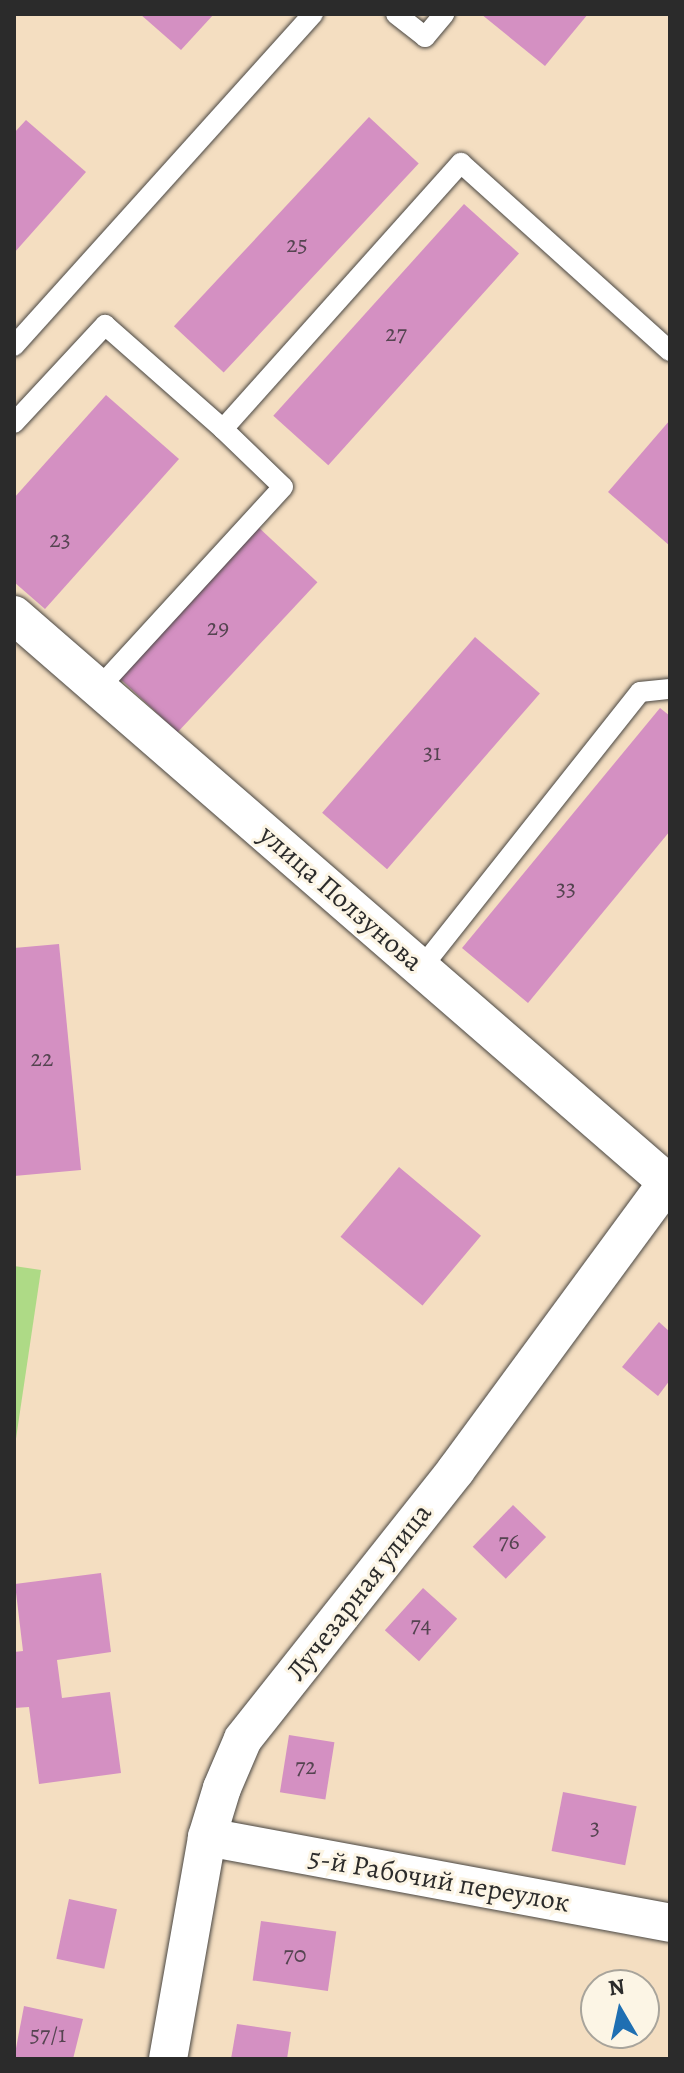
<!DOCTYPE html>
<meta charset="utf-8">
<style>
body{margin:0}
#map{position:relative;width:684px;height:2073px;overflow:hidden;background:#f4dec1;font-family:Alegreya,serif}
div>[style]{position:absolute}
.green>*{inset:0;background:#aeda86}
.building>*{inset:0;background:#d490c2;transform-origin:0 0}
.roads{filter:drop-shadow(0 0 2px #494642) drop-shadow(0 0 2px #494642)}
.service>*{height:20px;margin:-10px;padding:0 10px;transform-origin:10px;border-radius:10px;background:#fff}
.minor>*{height:38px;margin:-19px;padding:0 19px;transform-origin:19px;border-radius:19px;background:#fff}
span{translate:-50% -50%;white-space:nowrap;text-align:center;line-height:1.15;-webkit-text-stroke:6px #fcf5e5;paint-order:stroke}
.number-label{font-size:24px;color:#554451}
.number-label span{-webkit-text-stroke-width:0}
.street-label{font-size:28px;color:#2b2b2b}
.frame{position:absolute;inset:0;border:16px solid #2b2b2b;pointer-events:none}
.north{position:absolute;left:580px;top:1969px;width:80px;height:80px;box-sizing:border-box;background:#fcf5e5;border:2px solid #a8a49b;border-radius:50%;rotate:351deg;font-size:22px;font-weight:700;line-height:32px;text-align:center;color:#2b2b2b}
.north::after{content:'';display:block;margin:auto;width:28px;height:36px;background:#1f6fb2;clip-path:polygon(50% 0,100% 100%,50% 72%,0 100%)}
</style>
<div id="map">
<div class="green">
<i style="clip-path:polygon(14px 1266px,41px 1270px,14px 1452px)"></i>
</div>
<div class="building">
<i style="clip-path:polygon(140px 14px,214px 14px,181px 50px)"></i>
<i style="clip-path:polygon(481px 14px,588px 14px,545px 66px)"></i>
<i style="left:369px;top:117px;width:68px;height:286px;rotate:43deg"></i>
<i style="clip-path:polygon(26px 120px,86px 172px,14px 253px,14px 133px)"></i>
<i style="left:464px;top:204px;width:74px;height:285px;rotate:42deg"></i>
<i style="clip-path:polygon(106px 395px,179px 459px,45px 609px,14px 582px,14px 498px)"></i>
<i style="clip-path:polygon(670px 420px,670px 546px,608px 492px)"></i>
<i style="left:256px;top:525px;width:84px;height:205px;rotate:43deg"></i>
<i style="left:475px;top:637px;width:86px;height:233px;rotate:41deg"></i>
<i style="clip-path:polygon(660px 708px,670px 716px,670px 831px,528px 1003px,462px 948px)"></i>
<i style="clip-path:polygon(59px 944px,81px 1170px,14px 1176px,14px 948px)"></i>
<i style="left:399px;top:1167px;width:107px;height:91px;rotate:40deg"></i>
<i style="clip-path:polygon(659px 1322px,670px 1332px,670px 1380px,658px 1396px,622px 1367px)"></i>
<i style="left:513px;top:1505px;width:46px;height:58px;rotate:44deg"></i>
<i style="clip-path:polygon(101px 1573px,111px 1652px,57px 1660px,62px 1698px,110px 1692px,121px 1773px,39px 1784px,29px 1707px,14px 1708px,14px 1652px,23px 1651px,15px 1584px)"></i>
<i style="left:423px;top:1588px;width:46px;height:57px;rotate:42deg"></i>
<i style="left:289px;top:1735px;width:46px;height:58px;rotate:9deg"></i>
<i style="left:563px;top:1792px;width:75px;height:60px;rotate:11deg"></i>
<i style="left:69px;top:1899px;width:49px;height:61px;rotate:12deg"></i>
<i style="left:261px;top:1921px;width:76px;height:60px;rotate:8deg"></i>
<i style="clip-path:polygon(24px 2006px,83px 2019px,73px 2059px,14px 2059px)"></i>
<i style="clip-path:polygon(237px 2024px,291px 2032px,287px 2059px,231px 2059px)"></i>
</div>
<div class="roads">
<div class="service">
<i style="left:396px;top:14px;width:37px;rotate:38deg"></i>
<i style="left:425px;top:37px;width:30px;rotate:-50deg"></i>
<i style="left:14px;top:346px;width:447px;rotate:-48deg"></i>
<i style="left:14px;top:423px;width:134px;rotate:-47.1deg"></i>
<i style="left:105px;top:325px;width:157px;rotate:41.4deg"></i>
<i style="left:223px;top:429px;width:83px;rotate:44deg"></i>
<i style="left:283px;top:487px;width:273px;rotate:132.5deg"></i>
<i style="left:223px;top:429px;width:357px;rotate:-48.2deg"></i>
<i style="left:461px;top:163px;width:281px;rotate:42deg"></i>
<i style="left:422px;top:967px;width:351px;rotate:-51.6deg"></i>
<i style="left:640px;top:692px;width:30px;rotate:-6deg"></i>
</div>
<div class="minor">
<i style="left:14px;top:615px;width:865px;rotate:40.97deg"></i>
<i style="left:207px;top:1837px;width:471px;rotate:10.5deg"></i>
<i style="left:168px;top:2059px;width:225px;rotate:-80deg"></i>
<i style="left:207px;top:1837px;width:51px;rotate:-73deg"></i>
<i style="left:222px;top:1788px;width:53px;rotate:-66.8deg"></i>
<i style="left:243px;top:1739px;width:343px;rotate:-51.6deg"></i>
<i style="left:456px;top:1470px;width:361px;rotate:-53.7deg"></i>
</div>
</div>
<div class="number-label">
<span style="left:297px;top:245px">25</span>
<span style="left:396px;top:334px">27</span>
<span style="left:60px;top:540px">23</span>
<span style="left:218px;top:628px">29</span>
<span style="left:432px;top:753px">31</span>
<span style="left:566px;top:889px">33</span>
<span style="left:42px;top:1059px">22</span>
<span style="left:509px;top:1542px">76</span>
<span style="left:421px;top:1625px">74</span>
<span style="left:306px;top:1767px">72</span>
<span style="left:595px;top:1828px">3</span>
<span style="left:295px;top:1955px">70</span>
<span style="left:48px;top:2035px">57/1</span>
</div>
<div class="street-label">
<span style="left:341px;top:898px;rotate:41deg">улица Ползунова</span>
<span style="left:359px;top:1592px;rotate:-52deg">Лучезарная улица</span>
<span style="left:439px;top:1880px;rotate:10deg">5-й Рабочий переулок</span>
</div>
<div class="frame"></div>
<div class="north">N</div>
</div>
